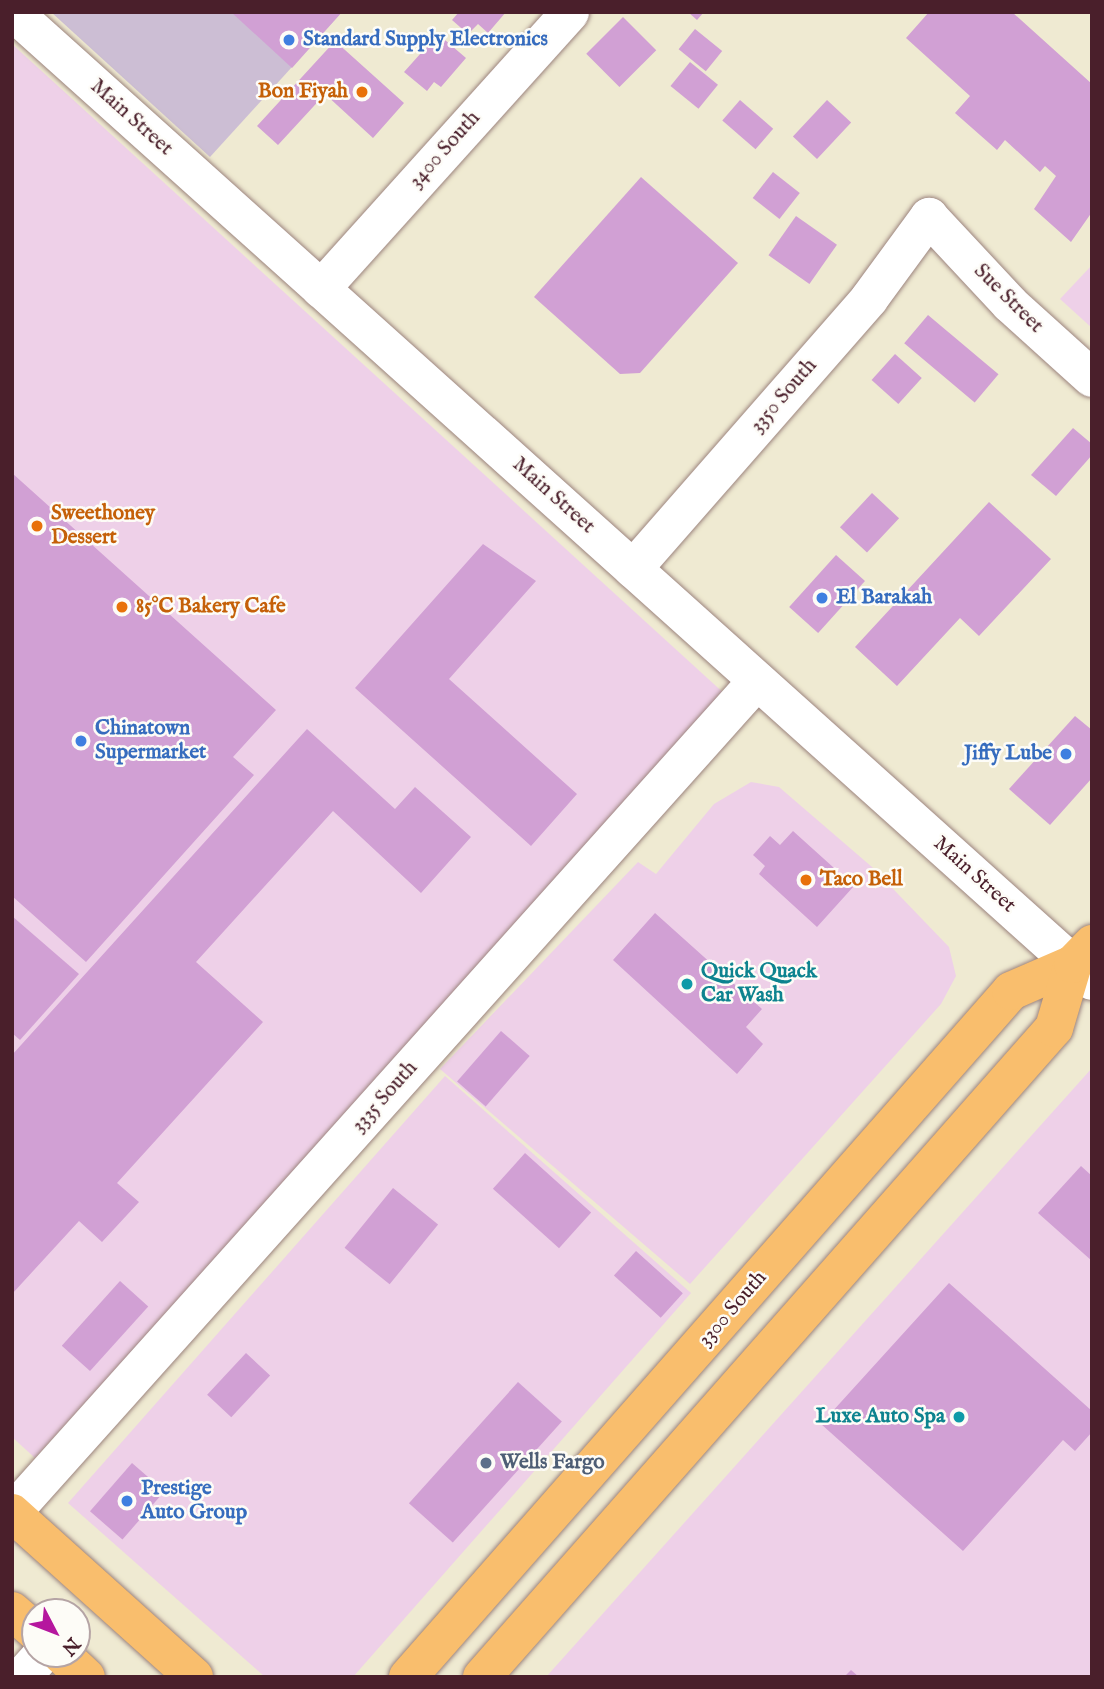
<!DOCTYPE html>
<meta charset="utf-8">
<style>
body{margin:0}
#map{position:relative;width:1104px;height:1689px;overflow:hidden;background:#efead2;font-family:"IM FELL English",serif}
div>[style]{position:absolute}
.built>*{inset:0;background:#eed0e8}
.industrial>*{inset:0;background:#ccbed4}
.building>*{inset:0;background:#d1a0d4;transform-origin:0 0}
.roads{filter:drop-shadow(0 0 2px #9c847e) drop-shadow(0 0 2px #9c847e)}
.minor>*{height:38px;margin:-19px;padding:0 19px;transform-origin:19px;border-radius:19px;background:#fff}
.tertiary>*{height:38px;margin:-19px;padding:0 19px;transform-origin:19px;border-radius:19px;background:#fff}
.primary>*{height:38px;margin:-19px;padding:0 19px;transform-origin:19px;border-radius:19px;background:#f9be6d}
.dots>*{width:19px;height:19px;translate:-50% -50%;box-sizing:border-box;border:4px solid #fdfcf7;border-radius:50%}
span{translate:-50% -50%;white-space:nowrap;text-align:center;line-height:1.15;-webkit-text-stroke:5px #fdfcf7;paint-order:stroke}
.shop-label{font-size:21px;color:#366cbe;font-weight:700}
.left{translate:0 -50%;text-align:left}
.right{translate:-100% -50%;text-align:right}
.food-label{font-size:21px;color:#c56008;font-weight:700}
.street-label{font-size:21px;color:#4a1f2b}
.culture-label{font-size:21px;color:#0d838f;font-weight:700}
.service-label{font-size:21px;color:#4e5e75;font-weight:700}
.frame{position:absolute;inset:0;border:14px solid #4a1f2b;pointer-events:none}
.north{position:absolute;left:21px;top:1598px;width:70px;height:70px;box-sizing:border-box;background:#fdfcf7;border:2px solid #b5a4a5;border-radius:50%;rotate:132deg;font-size:19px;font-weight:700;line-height:28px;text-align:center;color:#4a1f2b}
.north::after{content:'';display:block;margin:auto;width:24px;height:32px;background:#b5179e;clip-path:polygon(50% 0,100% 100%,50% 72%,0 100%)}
</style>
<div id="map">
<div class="built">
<i style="clip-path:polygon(12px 44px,727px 696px,35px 1458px,12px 1437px)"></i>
<i style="clip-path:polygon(1092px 265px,1092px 328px,1060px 299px)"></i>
<i style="clip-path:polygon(751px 782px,779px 787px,872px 867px,949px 947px,956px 976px,941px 1004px,690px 1284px,440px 1069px,638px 862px,656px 874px,714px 804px)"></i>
<i style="clip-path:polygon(1092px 1068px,1092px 1677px,546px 1677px)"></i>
<i style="clip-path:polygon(445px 1076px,691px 1293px,353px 1677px,265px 1677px,68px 1503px)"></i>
</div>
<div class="industrial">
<i style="clip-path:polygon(51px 12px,342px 12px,210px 157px)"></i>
</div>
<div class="building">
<i style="clip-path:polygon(231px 12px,342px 12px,292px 68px)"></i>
<i style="clip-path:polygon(459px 12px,506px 12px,488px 33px,478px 24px,468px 34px,452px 20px)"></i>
<i style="clip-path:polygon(688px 12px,704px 12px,697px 20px)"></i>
<i style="clip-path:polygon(929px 12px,1012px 12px,1092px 84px,1092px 212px,1071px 242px,1034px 209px,1056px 176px,1045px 166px,1040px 172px,1005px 140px,997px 150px,955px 113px,970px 96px,906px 38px)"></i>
<i style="left:623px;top:17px;width:47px;height:52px;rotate:45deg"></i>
<i style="left:695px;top:29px;width:35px;height:26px;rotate:39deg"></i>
<i style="clip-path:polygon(438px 34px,466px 58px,441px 87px,434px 82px,427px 91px,404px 72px)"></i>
<i style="clip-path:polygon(335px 41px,404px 103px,373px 138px,325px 94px,278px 145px,257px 126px)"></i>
<i style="left:690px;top:62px;width:36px;height:31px;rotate:39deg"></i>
<i style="left:740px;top:100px;width:44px;height:27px;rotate:41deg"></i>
<i style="left:827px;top:100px;width:33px;height:50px;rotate:43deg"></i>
<i style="left:773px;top:172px;width:34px;height:33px;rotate:38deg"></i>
<i style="clip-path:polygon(641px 177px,738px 263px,640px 373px,620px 374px,534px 297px)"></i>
<i style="left:796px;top:216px;width:50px;height:48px;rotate:35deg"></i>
<i style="left:928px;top:315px;width:92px;height:37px;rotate:40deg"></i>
<i style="left:895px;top:354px;width:36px;height:35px;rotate:42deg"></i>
<i style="clip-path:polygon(1073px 428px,1092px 444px,1092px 455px,1056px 496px,1031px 475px)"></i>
<i style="clip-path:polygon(12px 473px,276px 710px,233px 757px,254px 775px,86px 962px,12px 896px)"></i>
<i style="left:872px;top:493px;width:37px;height:47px;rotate:43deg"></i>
<i style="clip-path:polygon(989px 502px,1051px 559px,979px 636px,960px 618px,897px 686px,855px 647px)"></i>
<i style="clip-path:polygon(483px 544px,536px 581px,449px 679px,577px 794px,531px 846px,355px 688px)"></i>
<i style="left:836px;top:555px;width:39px;height:70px;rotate:42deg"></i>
<i style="clip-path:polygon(1075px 716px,1092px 730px,1092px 778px,1050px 825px,1009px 789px)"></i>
<i style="clip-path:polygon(307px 729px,395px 809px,415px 787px,471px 837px,421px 893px,333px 811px,196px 962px,263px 1022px,117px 1183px,139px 1202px,102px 1242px,79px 1221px,12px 1294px,12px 1055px)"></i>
<i style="clip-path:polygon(793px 831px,854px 886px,817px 927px,759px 874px,765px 866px,753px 855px,770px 836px,780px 845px)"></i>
<i style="clip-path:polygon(655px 913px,762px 1009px,746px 1027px,763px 1044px,737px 1074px,613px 960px)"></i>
<i style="clip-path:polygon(12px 916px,79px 974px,20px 1040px,12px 1033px)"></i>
<i style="left:501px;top:1031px;width:38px;height:67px;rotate:41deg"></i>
<i style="left:525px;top:1153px;width:89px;height:48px;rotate:42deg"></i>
<i style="clip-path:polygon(1081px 1166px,1092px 1176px,1092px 1261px,1038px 1213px)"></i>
<i style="left:393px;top:1188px;width:58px;height:77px;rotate:39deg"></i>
<i style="left:636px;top:1251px;width:63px;height:33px;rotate:42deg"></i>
<i style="left:120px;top:1281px;width:38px;height:87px;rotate:42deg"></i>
<i style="clip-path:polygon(949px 1283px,1092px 1411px,1092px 1432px,1075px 1451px,1063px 1440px,963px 1551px,821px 1424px)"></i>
<i style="left:246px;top:1353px;width:33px;height:57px;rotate:43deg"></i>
<i style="left:518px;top:1382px;width:59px;height:163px;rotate:42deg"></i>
<i style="left:132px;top:1463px;width:43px;height:64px;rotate:41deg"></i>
<i style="clip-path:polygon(851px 1670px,859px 1677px,844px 1677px)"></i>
</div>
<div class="roads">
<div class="minor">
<i style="left:321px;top:289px;width:372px;rotate:-48deg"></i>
<i style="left:633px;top:569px;width:359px;rotate:-48.8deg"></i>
<i style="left:869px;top:299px;width:102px;rotate:-53.8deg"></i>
<i style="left:929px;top:217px;width:119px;rotate:47deg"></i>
<i style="left:1010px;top:304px;width:110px;rotate:42.1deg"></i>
<i style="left:12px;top:1513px;width:1117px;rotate:-48.16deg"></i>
<i style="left:22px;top:1677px;width:31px;rotate:-48deg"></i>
</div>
<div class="tertiary">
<i style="left:13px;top:12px;width:1450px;rotate:41.93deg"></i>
</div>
<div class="primary">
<i style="left:12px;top:1513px;width:245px;rotate:42deg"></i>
<i style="left:12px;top:1611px;width:30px;rotate:41deg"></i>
<i style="left:61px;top:1654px;width:34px;rotate:43deg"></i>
<i style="left:408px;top:1677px;width:913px;rotate:-48.68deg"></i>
<i style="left:1011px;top:991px;width:68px;rotate:-23.5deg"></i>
<i style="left:482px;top:1677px;width:865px;rotate:-48.61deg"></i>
<i style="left:1054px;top:1028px;width:67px;rotate:-73.5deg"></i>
<i style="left:1073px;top:964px;width:28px;rotate:-46deg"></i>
</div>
</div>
<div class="dots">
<i style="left:289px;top:40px;background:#3f7fe0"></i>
<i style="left:362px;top:92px;background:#e8710a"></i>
<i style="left:37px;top:526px;background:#e8710a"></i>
<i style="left:822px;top:598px;background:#3f7fe0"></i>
<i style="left:122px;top:607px;background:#e8710a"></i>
<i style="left:81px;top:741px;background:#3f7fe0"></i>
<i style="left:1066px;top:754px;background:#3f7fe0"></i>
<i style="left:806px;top:880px;background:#e8710a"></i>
<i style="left:687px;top:984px;background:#0f9aa8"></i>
<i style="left:959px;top:1417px;background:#0f9aa8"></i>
<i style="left:486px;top:1463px;background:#5c6f8a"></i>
<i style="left:127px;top:1501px;background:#3f7fe0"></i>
</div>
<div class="shop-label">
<span class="left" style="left:303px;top:40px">Standard Supply Electronics</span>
<span class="left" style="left:836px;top:598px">El Barakah</span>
<span class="left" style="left:95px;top:741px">Chinatown<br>Supermarket</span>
<span class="right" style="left:1052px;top:754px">Jiffy Lube</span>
<span class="left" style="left:141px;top:1501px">Prestige<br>Auto Group</span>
</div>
<div class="food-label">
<span class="right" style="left:348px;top:92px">Bon Fiyah</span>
<span class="left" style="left:51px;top:526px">Sweethoney<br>Dessert</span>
<span class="left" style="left:136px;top:607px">85°C Bakery Cafe</span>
<span class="left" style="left:820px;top:880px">Taco Bell</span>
</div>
<div class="street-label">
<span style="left:131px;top:118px;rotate:42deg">Main Street</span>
<span style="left:445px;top:150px;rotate:-48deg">3400 South</span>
<span style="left:1008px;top:299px;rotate:45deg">Sue Street</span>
<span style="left:784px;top:396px;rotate:-49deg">3350 South</span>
<span style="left:553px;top:496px;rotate:42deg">Main Street</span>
<span style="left:974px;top:875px;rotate:42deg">Main Street</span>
<span style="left:385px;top:1097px;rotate:-48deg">3335 South</span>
<span style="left:733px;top:1309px;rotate:-49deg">3300 South</span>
</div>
<div class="culture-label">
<span class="left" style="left:701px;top:984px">Quick Quack<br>Car Wash</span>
<span class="right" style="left:945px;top:1417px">Luxe Auto Spa</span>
</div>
<div class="service-label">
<span class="left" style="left:500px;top:1463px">Wells Fargo</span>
</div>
<div class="frame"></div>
<div class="north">N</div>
</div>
